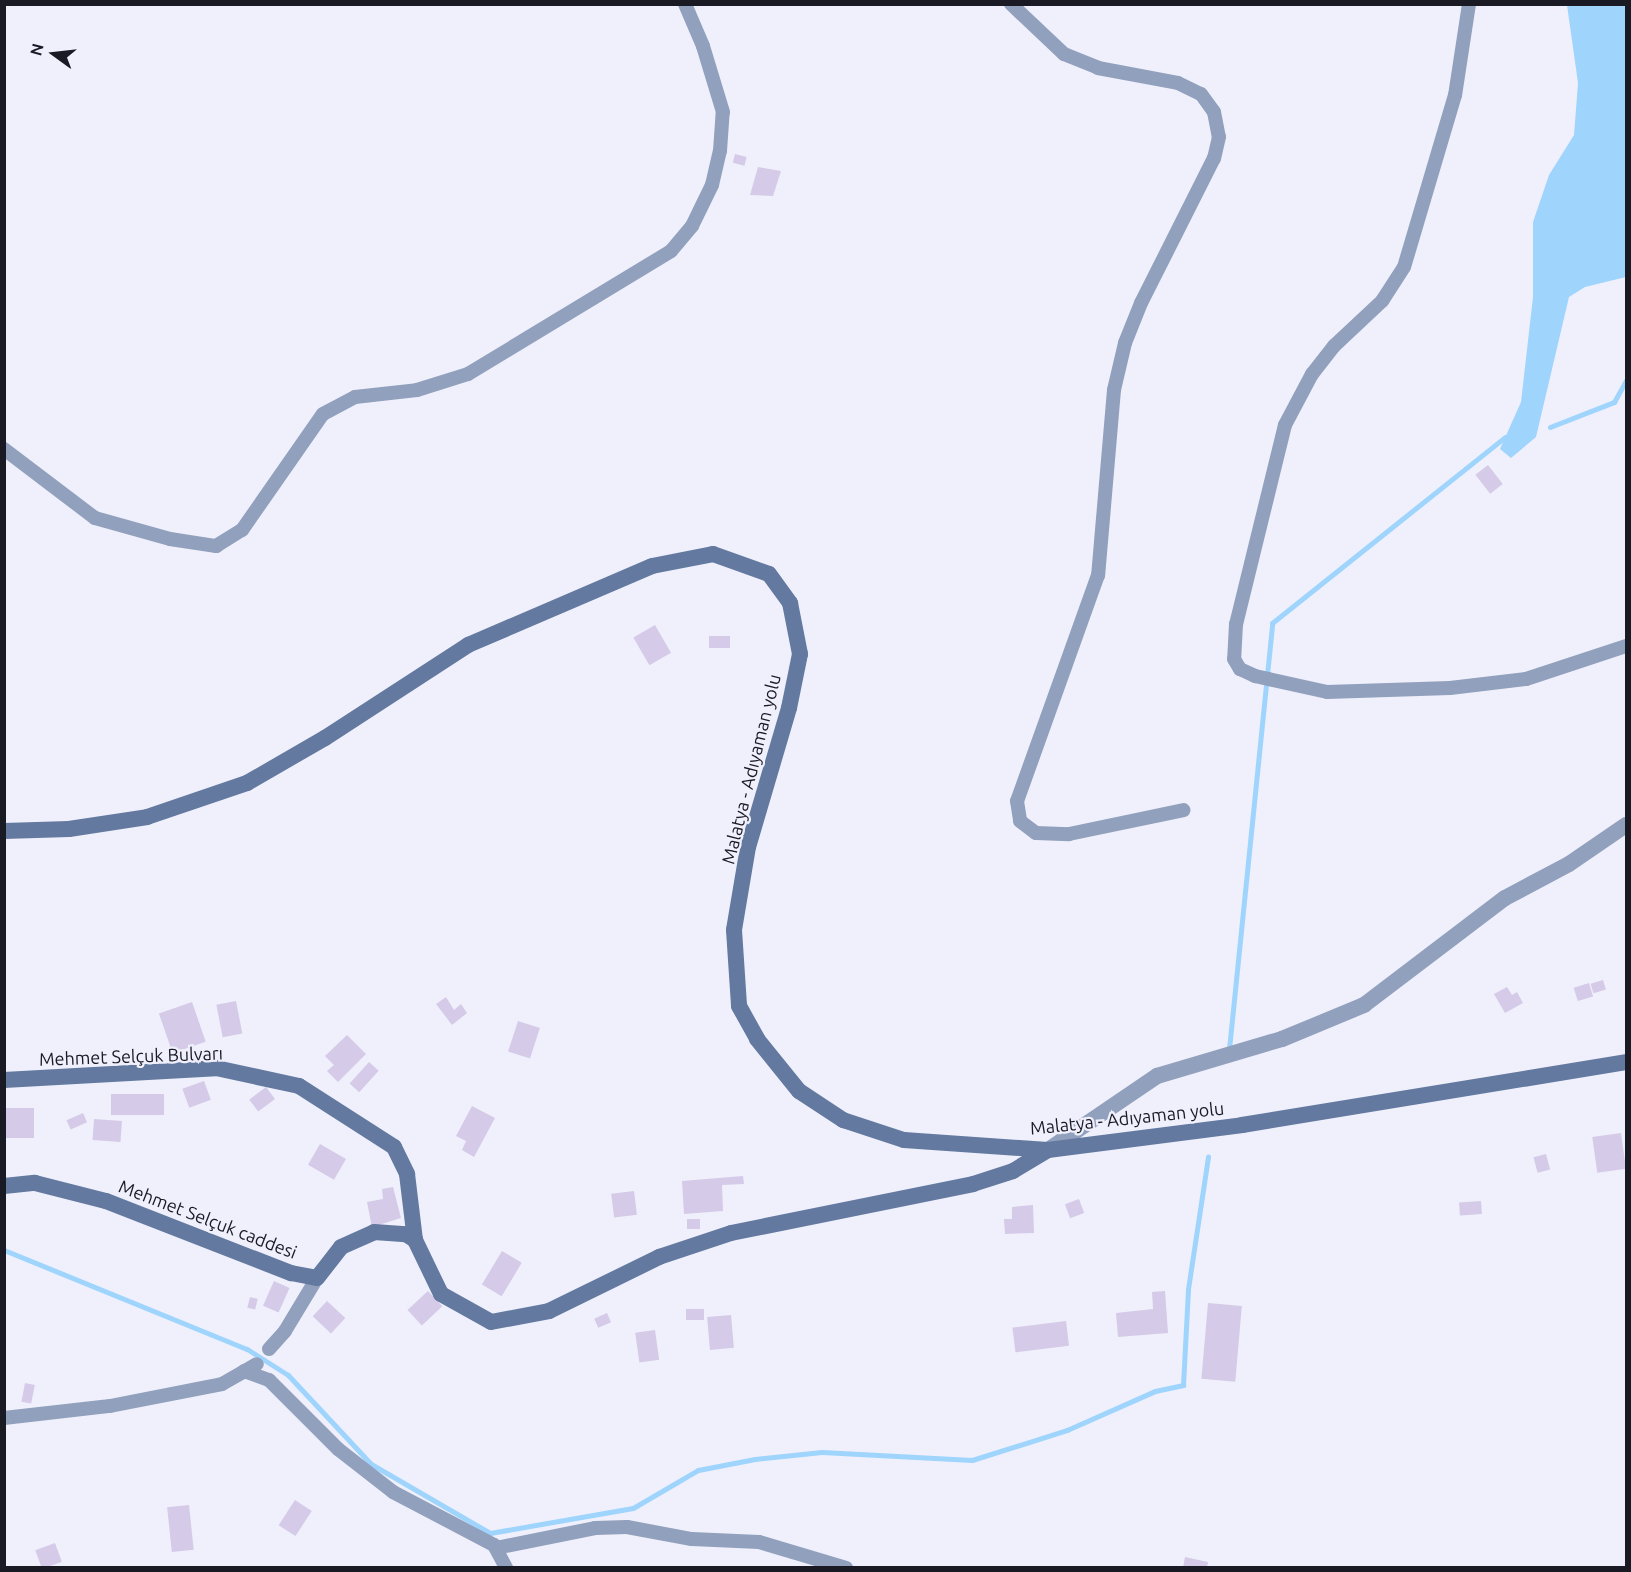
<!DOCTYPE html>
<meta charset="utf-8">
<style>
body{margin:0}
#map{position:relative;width:1631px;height:1572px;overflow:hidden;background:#eff0fc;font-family:Ubuntu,sans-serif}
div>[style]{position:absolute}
.water>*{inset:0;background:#9fd4fc}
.stream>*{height:5px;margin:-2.5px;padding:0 2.5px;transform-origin:2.5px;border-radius:2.5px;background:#9fd4fc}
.building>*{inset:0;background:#d5cae7;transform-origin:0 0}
.minor>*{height:14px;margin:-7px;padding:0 7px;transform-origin:7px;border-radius:7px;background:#91a0bc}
.tertiary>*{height:16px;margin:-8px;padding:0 8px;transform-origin:8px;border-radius:8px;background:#91a0bc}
.secondary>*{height:16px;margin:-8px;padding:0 8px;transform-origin:8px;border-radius:8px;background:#6379a0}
span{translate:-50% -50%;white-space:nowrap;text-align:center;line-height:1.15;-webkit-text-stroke:4.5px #eff0fc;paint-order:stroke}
.street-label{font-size:18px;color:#1a1a25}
.frame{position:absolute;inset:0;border:6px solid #1a1a25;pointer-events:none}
.north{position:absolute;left:24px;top:24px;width:60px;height:60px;-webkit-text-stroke:4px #eff0fc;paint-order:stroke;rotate:285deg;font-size:16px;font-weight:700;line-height:24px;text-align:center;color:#1a1a25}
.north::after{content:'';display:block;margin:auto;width:21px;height:27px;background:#1a1a25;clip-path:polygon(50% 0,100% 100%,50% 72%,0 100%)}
</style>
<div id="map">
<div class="water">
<i style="clip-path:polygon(1567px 5px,1626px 5px,1626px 277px,1585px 287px,1569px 297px,1536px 437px,1511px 458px,1500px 449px,1521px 402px,1533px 297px,1533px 222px,1549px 175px,1574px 135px,1578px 83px)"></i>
</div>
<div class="stream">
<i style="left:1550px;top:427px;width:69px;rotate:-21.3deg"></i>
<i style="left:1614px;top:402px;width:25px;rotate:-61deg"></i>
<i style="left:1229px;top:1049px;width:428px;rotate:-84.2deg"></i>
<i style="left:1272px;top:623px;width:298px;rotate:-38.6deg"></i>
<i style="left:4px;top:1250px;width:262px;rotate:22.2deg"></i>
<i style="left:247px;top:1349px;width:49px;rotate:32.4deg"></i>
<i style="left:288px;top:1375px;width:122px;rotate:47deg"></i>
<i style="left:371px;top:1464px;width:138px;rotate:30.1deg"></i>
<i style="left:490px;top:1533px;width:145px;rotate:-9.9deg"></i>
<i style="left:633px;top:1508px;width:75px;rotate:-30.3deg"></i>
<i style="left:698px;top:1470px;width:58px;rotate:-10.9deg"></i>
<i style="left:755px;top:1459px;width:67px;rotate:-6deg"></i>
<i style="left:822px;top:1452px;width:150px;rotate:3.1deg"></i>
<i style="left:972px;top:1460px;width:100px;rotate:-17.5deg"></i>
<i style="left:1067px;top:1430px;width:96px;rotate:-23.9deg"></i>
<i style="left:1155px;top:1391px;width:29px;rotate:-12deg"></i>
<i style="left:1183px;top:1385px;width:96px;rotate:-87deg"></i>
<i style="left:1188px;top:1289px;width:134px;rotate:-81.4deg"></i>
</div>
<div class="building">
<i style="left:735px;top:154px;width:12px;height:9px;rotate:14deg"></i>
<i style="clip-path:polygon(758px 167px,781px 171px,773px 196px,750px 195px)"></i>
<i style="left:1488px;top:465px;width:24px;height:16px;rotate:52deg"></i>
<i style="left:655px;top:625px;width:32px;height:25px;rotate:60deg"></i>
<i style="left:709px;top:636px;width:21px;height:12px"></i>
<i style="left:1603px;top:980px;width:10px;height:13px;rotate:73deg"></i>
<i style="left:1589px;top:983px;width:14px;height:16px;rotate:73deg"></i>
<i style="clip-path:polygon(1507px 987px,1512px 995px,1517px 992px,1523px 1003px,1505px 1013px,1494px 994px)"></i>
<i style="clip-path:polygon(446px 997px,454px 1010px,461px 1004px,467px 1013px,452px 1025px,436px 1004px)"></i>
<i style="left:236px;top:1001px;width:33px;height:20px;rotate:79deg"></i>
<i style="left:192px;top:1002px;width:42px;height:35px;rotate:71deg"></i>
<i style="left:518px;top:1021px;width:23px;height:32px;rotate:18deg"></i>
<i style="clip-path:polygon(347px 1035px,366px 1054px,338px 1082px,327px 1071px,334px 1065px,325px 1056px)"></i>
<i style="left:369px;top:1062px;width:13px;height:29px;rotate:42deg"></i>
<i style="left:204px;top:1081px;width:20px;height:23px;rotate:70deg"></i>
<i style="left:266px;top:1087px;width:15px;height:21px;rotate:53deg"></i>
<i style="left:111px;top:1094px;width:53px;height:21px"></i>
<i style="clip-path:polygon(472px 1106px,495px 1118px,474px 1157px,462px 1150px,466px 1141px,456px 1136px)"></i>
<i style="left:4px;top:1108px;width:30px;height:30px"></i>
<i style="left:83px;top:1113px;width:10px;height:18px;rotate:66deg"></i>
<i style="left:94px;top:1119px;width:28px;height:21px;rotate:4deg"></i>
<i style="left:1621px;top:1133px;width:36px;height:29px;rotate:82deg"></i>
<i style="left:320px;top:1144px;width:30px;height:24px;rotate:30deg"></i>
<i style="left:1546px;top:1154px;width:16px;height:13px;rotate:75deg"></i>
<i style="clip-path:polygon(743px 1176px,744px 1184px,722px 1185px,723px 1211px,684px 1214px,682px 1181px)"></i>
<i style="clip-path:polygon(393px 1187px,401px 1218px,372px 1227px,367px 1202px,383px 1199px,382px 1189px)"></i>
<i style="left:634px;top:1191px;width:24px;height:23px;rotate:83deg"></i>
<i style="left:1079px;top:1199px;width:15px;height:15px;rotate:70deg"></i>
<i style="left:1481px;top:1201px;width:13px;height:22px;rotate:86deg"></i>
<i style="clip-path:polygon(1033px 1205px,1034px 1233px,1005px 1234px,1004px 1219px,1012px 1219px,1012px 1207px)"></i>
<i style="left:687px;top:1219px;width:13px;height:10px"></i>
<i style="left:502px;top:1251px;width:23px;height:39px;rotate:31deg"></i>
<i style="left:274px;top:1281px;width:17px;height:27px;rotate:24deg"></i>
<i style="left:428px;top:1291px;width:21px;height:28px;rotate:47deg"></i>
<i style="clip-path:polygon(1165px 1291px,1168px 1333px,1118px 1337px,1116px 1313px,1153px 1309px,1152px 1292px)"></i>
<i style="left:250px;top:1297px;width:8px;height:11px;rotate:14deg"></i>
<i style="left:327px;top:1301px;width:25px;height:21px;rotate:43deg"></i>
<i style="left:1208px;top:1303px;width:34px;height:76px;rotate:5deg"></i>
<i style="left:686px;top:1309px;width:18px;height:11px"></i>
<i style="left:607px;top:1313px;width:10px;height:14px;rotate:66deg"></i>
<i style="left:731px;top:1315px;width:33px;height:24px;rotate:85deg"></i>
<i style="left:1066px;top:1321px;width:25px;height:54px;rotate:83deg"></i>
<i style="left:655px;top:1330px;width:30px;height:20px;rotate:82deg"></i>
<i style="left:25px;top:1383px;width:10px;height:19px;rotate:11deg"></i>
<i style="left:295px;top:1500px;width:20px;height:30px;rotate:33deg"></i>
<i style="left:189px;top:1505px;width:45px;height:22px;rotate:84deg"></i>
<i style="left:55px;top:1543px;width:20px;height:21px;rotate:70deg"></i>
<i style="clip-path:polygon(1185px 1557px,1208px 1562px,1207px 1568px,1183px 1568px)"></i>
</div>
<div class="minor">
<i style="left:1011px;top:4px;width:73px;rotate:43.3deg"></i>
<i style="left:1064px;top:54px;width:37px;rotate:22deg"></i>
<i style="left:1098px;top:68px;width:81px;rotate:10.6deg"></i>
<i style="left:1178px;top:83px;width:25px;rotate:26deg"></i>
<i style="left:1201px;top:94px;width:22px;rotate:54deg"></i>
<i style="left:1214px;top:112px;width:25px;rotate:79deg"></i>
<i style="left:1219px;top:137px;width:22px;rotate:103deg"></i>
<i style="left:1214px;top:158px;width:162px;rotate:116.7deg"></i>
<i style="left:1141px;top:303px;width:43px;rotate:111.8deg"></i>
<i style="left:1125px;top:343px;width:48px;rotate:103.2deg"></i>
<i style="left:1114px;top:390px;width:186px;rotate:94.9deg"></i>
<i style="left:1098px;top:575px;width:240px;rotate:109.7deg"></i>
<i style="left:1017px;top:801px;width:20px;rotate:81deg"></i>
<i style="left:1020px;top:821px;width:20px;rotate:37deg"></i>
<i style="left:1036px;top:833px;width:33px;rotate:2deg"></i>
<i style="left:1069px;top:834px;width:117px;rotate:-11.8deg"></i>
<i style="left:1469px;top:4px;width:92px;rotate:98.7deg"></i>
<i style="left:1455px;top:95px;width:179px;rotate:106.5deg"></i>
<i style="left:1404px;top:267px;width:40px;rotate:122.9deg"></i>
<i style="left:1382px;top:301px;width:66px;rotate:136.8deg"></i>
<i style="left:1334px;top:346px;width:36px;rotate:128deg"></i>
<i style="left:1312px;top:374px;width:58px;rotate:117.9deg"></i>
<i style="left:1285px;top:425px;width:205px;rotate:103.8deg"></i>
<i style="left:1236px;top:624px;width:35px;rotate:93deg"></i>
<i style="left:1234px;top:659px;width:12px;rotate:59deg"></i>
<i style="left:1240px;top:669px;width:17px;rotate:25deg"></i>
<i style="left:1255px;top:676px;width:74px;rotate:12.5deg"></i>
<i style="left:1327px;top:692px;width:123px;rotate:-1.9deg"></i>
<i style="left:1450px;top:688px;width:77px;rotate:-6.8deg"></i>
<i style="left:1526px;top:679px;width:105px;rotate:-18.3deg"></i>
<i style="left:4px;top:449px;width:114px;rotate:37.2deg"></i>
<i style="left:95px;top:518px;width:78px;rotate:15.6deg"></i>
<i style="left:170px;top:539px;width:47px;rotate:8.7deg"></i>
<i style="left:216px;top:546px;width:31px;rotate:-32deg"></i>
<i style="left:242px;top:530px;width:141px;rotate:-55.1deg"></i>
<i style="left:323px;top:414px;width:36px;rotate:-28deg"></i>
<i style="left:355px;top:397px;width:62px;rotate:-6.4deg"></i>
<i style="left:417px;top:390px;width:53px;rotate:-17.4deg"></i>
<i style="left:468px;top:374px;width:237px;rotate:-31.2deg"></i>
<i style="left:671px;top:251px;width:33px;rotate:-50deg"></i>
<i style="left:692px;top:226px;width:46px;rotate:-64deg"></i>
<i style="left:712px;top:185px;width:35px;rotate:-77deg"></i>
<i style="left:720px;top:151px;width:39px;rotate:-86deg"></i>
<i style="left:723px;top:112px;width:69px;rotate:-106.9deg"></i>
<i style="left:703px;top:46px;width:46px;rotate:-113.2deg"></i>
<i style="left:269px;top:1349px;width:24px;rotate:-48deg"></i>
<i style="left:285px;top:1331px;width:62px;rotate:-58.9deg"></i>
<i style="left:244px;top:1371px;width:27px;rotate:20deg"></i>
<i style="left:269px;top:1380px;width:98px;rotate:45deg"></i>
<i style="left:338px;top:1449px;width:70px;rotate:38deg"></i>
<i style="left:393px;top:1492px;width:114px;rotate:27.7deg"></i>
<i style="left:494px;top:1545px;width:26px;rotate:62deg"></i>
<i style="left:4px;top:1418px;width:107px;rotate:-6.5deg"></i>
<i style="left:110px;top:1406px;width:114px;rotate:-11.1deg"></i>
<i style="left:222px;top:1384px;width:40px;rotate:-29.7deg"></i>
<i style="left:496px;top:1548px;width:101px;rotate:-11.4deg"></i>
<i style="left:595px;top:1528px;width:32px;rotate:-2deg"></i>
<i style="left:627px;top:1527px;width:66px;rotate:10.5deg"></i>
<i style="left:692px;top:1539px;width:67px;rotate:2.6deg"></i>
<i style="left:759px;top:1542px;width:91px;rotate:16.6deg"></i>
</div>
<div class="tertiary">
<i style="left:1048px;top:1150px;width:132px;rotate:-34.2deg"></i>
<i style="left:1157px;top:1076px;width:130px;rotate:-16.5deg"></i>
<i style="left:1282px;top:1039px;width:89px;rotate:-22.5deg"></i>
<i style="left:1364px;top:1005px;width:177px;rotate:-37.2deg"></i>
<i style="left:1505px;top:898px;width:72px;rotate:-28deg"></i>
<i style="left:1569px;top:864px;width:69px;rotate:-34.4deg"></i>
</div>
<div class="secondary">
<i style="left:4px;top:831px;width:65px;rotate:-1.8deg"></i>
<i style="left:69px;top:829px;width:79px;rotate:-8.7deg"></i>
<i style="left:147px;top:817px;width:106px;rotate:-18.8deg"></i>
<i style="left:247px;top:783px;width:90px;rotate:-30deg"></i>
<i style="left:325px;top:738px;width:171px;rotate:-33deg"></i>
<i style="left:468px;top:645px;width:200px;rotate:-23.2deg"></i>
<i style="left:652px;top:566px;width:62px;rotate:-11.1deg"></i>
<i style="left:713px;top:554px;width:59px;rotate:19.7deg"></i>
<i style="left:769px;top:574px;width:36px;rotate:54deg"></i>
<i style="left:790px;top:603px;width:52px;rotate:78.9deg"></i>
<i style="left:800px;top:654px;width:55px;rotate:101.5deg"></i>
<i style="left:789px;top:708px;width:145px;rotate:106.4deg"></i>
<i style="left:748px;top:847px;width:84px;rotate:99.6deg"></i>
<i style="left:734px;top:930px;width:76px;rotate:86.2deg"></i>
<i style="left:739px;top:1006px;width:38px;rotate:61deg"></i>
<i style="left:757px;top:1039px;width:67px;rotate:51.1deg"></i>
<i style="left:799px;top:1091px;width:53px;rotate:33.4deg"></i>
<i style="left:843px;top:1120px;width:64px;rotate:18.2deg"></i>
<i style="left:904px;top:1140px;width:144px;rotate:4deg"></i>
<i style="left:1048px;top:1150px;width:196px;rotate:-7.3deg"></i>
<i style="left:1242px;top:1125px;width:389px;rotate:-9.3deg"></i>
<i style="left:4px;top:1080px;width:212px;rotate:-3.2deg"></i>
<i style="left:216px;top:1068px;width:85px;rotate:12.2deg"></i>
<i style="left:299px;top:1086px;width:113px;rotate:32.7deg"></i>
<i style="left:394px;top:1147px;width:30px;rotate:64deg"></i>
<i style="left:407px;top:1174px;width:66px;rotate:83.1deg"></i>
<i style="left:415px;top:1240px;width:60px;rotate:64.3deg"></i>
<i style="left:441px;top:1294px;width:57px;rotate:29.2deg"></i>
<i style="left:491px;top:1322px;width:59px;rotate:-10.7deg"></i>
<i style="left:549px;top:1311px;width:123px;rotate:-26.1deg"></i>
<i style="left:659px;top:1257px;width:76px;rotate:-18.4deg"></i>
<i style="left:731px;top:1233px;width:247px;rotate:-11.4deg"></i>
<i style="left:973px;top:1184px;width:42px;rotate:-18deg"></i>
<i style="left:1013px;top:1171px;width:41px;rotate:-31deg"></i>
<i style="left:4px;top:1186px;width:31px;rotate:-6deg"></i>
<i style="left:35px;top:1183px;width:73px;rotate:14.2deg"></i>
<i style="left:106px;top:1201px;width:199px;rotate:21.3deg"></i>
<i style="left:291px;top:1273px;width:26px;rotate:11deg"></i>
<i style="left:317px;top:1278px;width:39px;rotate:-52deg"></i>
<i style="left:341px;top:1247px;width:36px;rotate:-24deg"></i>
<i style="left:374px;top:1232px;width:32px;rotate:4deg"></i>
<i style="left:406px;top:1234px;width:11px;rotate:34deg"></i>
</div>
<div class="street-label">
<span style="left:751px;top:769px;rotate:-76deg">Malatya - Adıyaman yolu</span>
<span style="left:131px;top:1056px;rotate:-2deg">Mehmet Selçuk Bulvarı</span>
<span style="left:1127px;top:1118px;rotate:-6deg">Malatya - Adıyaman yolu</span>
<span style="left:208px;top:1219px;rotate:21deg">Mehmet Selçuk caddesi</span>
</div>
<div class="frame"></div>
<div class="north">N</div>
</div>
